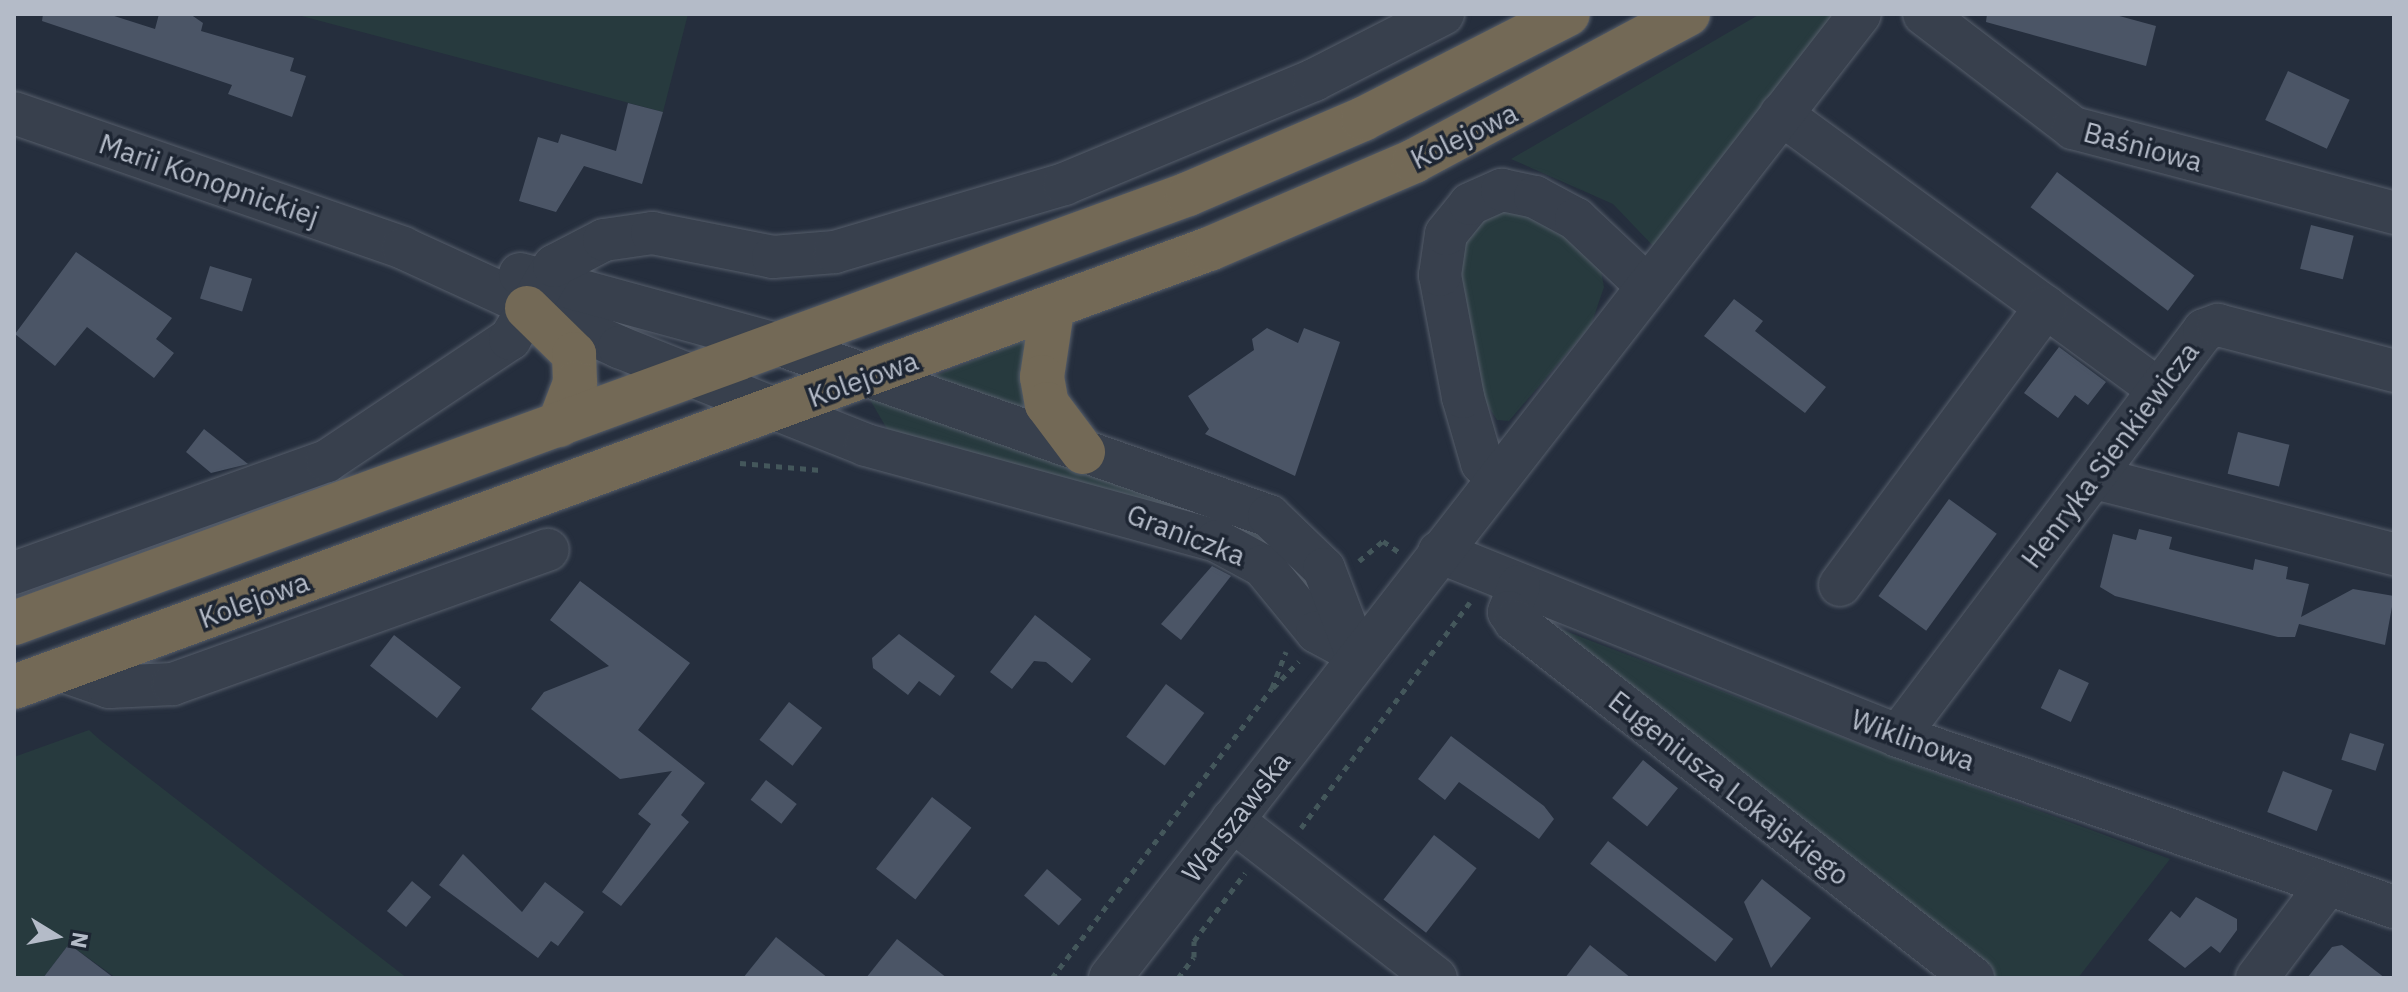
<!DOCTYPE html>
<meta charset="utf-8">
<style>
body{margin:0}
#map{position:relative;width:2408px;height:992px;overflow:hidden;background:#252e3d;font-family:"IBM Plex Sans",sans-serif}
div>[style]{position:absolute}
.green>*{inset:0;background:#273a3e}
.building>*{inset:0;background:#4b5566;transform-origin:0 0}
.path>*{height:5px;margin-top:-2.5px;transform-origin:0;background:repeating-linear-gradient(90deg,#44575b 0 6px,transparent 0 12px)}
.roads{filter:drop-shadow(0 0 2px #565e6b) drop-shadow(0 0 2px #565e6b)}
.minor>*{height:42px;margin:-21px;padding:0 21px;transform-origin:21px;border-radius:21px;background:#38404d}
.highway>*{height:44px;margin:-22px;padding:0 22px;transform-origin:22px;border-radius:22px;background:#736956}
span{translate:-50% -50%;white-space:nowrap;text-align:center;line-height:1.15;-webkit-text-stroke:7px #1d2532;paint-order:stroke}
.street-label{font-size:28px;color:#b4bbc8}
.frame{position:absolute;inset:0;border:16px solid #b4bbc8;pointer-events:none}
.north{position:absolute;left:16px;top:896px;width:80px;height:80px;-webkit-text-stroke:6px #1d2532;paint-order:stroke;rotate:100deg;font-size:22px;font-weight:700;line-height:32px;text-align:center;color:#b4bbc8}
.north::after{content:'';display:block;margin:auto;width:28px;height:36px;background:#b4bbc8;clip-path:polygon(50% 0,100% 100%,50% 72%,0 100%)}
</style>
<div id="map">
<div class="green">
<i style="clip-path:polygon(294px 14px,688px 14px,663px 112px)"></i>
<i style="clip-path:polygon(1760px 14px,1850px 14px,1655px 248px,1613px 204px,1511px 159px)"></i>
<i style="clip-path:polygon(1506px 209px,1532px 212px,1599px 260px,1604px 287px,1591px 325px,1509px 421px,1497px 420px,1481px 395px,1455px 274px,1462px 240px,1482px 217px)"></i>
<i style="clip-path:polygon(1027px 339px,1033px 412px,932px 377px)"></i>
<i style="clip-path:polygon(869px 398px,1222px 517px,1279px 545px,1317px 596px,1310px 597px,1269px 546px,1235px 529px,890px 434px)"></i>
<i style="clip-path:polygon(1542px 622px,1936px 773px,2170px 859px,2078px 978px,1996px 978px,1537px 629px)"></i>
<i style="clip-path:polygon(89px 730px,100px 740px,407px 978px,116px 978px,69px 944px,43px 978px,14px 978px,14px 757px)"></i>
</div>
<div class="building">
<i style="clip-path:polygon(43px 14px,108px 14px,155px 29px,159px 14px,190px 14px,203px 23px,201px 31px,294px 58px,290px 71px,306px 76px,292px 117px,228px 94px,232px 85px,42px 21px)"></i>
<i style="clip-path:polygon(1987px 14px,2112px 14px,2156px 26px,2146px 66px,1986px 22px)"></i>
<i style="left:2288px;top:71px;width:68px;height:54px;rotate:25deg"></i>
<i style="clip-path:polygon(628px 103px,663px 112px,642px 184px,584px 166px,556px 212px,519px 201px,538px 137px,558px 143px,561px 134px,616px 151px)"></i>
<i style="left:2057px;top:172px;width:172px;height:44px;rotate:37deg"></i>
<i style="left:2311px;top:225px;width:44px;height:45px;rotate:14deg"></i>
<i style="clip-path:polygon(76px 252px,172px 318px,156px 339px,174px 353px,154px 378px,87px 327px,55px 366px,15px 334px)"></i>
<i style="left:210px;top:266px;width:44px;height:34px;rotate:17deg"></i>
<i style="clip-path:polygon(1734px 299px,1763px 321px,1755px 331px,1826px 387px,1805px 413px,1704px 336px)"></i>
<i style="clip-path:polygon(1267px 328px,1298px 343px,1304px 328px,1340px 342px,1295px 476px,1205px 434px,1209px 429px,1188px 396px,1254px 350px,1252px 339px)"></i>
<i style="clip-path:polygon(2059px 347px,2106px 382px,2088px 405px,2075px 395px,2058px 418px,2024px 393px)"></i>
<i style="clip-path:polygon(204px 429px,248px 464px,211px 473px,186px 452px)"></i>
<i style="left:2238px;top:432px;width:53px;height:43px;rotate:14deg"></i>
<i style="left:1949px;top:499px;width:59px;height:120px;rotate:36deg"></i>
<i style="clip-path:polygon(2139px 529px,2172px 537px,2169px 549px,2192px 555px,2253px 570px,2255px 559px,2288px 567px,2286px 579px,2309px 584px,2301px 617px,2353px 589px,2394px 596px,2385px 645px,2299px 624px,2295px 637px,2278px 637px,2115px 596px,2100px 587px,2113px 534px,2136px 540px)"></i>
<i style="clip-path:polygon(1212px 566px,1231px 576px,1181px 640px,1161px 624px)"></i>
<i style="clip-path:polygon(580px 581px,690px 663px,638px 730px,705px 783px,681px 815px,689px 822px,621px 906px,602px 892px,651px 824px,638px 814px,672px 771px,620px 779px,531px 709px,544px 692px,609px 666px,550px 620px)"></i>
<i style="clip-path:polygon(1035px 615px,1091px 659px,1072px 683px,1046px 662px,1034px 661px,1012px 689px,990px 672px)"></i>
<i style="clip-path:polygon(899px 634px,955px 676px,940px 696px,919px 681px,908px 695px,873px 668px,872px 658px)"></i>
<i style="left:394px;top:635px;width:85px;height:39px;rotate:38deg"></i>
<i style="left:2059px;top:669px;width:33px;height:43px;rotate:25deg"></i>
<i style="left:1166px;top:684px;width:48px;height:66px;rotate:37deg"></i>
<i style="left:789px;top:702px;width:42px;height:48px;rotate:38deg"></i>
<i style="left:2350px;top:733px;width:36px;height:28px;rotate:18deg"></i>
<i style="clip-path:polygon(1451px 736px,1544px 806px,1554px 819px,1539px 839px,1459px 782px,1445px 800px,1418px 779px)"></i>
<i style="left:1643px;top:760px;width:45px;height:49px;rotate:39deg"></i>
<i style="left:2283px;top:771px;width:53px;height:44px;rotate:21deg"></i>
<i style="left:766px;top:780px;width:39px;height:25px;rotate:38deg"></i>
<i style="left:932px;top:797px;width:50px;height:91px;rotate:38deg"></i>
<i style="left:1434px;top:835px;width:54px;height:82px;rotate:38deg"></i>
<i style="left:1608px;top:841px;width:159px;height:29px;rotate:38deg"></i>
<i style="clip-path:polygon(463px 854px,522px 912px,545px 882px,584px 912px,558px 946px,551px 941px,538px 958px,439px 885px)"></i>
<i style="left:1047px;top:869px;width:46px;height:35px;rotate:41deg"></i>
<i style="clip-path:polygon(1762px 879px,1811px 918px,1771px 968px,1744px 902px)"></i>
<i style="left:412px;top:881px;width:25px;height:39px;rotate:40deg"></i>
<i style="clip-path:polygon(2196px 897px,2237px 919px,2237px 930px,2220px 953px,2211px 946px,2185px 968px,2148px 940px,2171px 911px,2180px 918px)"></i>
<i style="clip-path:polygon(776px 937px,828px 978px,743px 978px)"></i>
<i style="clip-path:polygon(897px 939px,947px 978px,866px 978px)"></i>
<i style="clip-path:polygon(69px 944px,114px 978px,43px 978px)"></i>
<i style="clip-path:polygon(1590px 945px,1631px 978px,1565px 978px)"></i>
<i style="clip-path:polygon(2342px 945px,2385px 978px,2307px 978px,2332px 947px)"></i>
</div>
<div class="path">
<i style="left:740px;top:463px;width:81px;rotate:4.9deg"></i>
<i style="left:1359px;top:561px;width:31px;rotate:-40deg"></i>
<i style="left:1383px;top:541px;width:19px;rotate:35deg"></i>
<i style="left:1273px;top:688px;width:37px;rotate:-46deg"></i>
<i style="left:1301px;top:828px;width:282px;rotate:-53.2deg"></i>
<i style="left:1052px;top:978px;width:364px;rotate:-52.8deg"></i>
<i style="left:1272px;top:688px;width:39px;rotate:-69deg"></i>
<i style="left:1178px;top:978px;width:26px;rotate:-53deg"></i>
<i style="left:1194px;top:957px;width:16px;rotate:-90deg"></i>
<i style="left:1194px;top:941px;width:85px;rotate:-53.1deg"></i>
</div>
<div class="roads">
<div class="minor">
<i style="left:1924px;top:14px;width:188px;rotate:37.4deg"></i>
<i style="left:2073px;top:128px;width:332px;rotate:14.8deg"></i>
<i style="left:14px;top:113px;width:412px;rotate:19.1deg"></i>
<i style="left:403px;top:248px;width:238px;rotate:24.6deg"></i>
<i style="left:619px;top:347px;width:266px;rotate:21.6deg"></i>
<i style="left:866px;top:445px;width:364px;rotate:15.3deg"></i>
<i style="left:1217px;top:541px;width:52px;rotate:28.5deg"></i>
<i style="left:1263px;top:566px;width:85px;rotate:50.7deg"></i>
<i style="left:1317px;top:632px;width:44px;rotate:28.3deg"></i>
<i style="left:1781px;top:114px;width:468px;rotate:36.1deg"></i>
<i style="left:520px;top:274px;width:270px;rotate:15.3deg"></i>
<i style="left:780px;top:345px;width:518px;rotate:19.27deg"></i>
<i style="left:1269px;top:516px;width:76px;rotate:43.9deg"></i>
<i style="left:1324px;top:569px;width:90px;rotate:69.1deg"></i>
<i style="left:1498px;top:477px;width:21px;rotate:-139deg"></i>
<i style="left:1482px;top:463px;width:69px;rotate:-106.1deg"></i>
<i style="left:1463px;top:397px;width:124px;rotate:-100.7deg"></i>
<i style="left:1440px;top:275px;width:41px;rotate:-81.7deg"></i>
<i style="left:1446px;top:234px;width:38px;rotate:-51deg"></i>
<i style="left:1470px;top:204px;width:35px;rotate:-24deg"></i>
<i style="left:1502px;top:190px;width:34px;rotate:12deg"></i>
<i style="left:1535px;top:197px;width:47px;rotate:28.2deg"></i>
<i style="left:1576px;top:219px;width:95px;rotate:43.3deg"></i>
<i style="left:2095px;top:478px;width:309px;rotate:14.3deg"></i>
<i style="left:1439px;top:552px;width:495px;rotate:21.8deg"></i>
<i style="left:1898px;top:736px;width:525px;rotate:19.02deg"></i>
<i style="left:14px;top:573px;width:332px;rotate:-19.7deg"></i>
<i style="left:327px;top:461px;width:220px;rotate:-33.7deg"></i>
<i style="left:510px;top:339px;width:85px;rotate:-58.9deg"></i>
<i style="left:554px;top:266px;width:56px;rotate:-27.5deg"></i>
<i style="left:604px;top:240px;width:49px;rotate:-8.3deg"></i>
<i style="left:652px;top:233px;width:123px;rotate:11.2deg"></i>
<i style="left:773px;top:257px;width:62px;rotate:-4.6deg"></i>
<i style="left:835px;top:252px;width:239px;rotate:-16.5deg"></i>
<i style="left:1064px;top:184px;width:271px;rotate:-22.6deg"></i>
<i style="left:1314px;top:80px;width:145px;rotate:-27.1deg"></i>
<i style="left:1840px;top:585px;width:346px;rotate:-53.5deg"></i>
<i style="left:1519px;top:586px;width:28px;rotate:111deg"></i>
<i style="left:1509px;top:612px;width:11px;rotate:56deg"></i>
<i style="left:1515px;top:621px;width:581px;rotate:37.94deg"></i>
<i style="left:60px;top:670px;width:52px;rotate:19.1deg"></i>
<i style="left:109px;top:687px;width:64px;rotate:-2.7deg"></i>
<i style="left:173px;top:684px;width:398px;rotate:-19.7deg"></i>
<i style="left:1898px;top:736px;width:508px;rotate:-52.99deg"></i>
<i style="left:2204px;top:330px;width:15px;rotate:-20deg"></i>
<i style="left:2218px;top:325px;width:182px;rotate:14.6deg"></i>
<i style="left:1232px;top:820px;width:258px;rotate:37.8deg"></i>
<i style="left:1110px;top:978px;width:1221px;rotate:-52.12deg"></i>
<i style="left:2257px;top:978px;width:116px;rotate:-53deg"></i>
</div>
<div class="highway">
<i style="left:527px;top:308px;width:66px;rotate:44.4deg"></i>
<i style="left:574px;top:354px;width:29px;rotate:88deg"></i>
<i style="left:575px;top:383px;width:45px;rotate:110.9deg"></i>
<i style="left:1052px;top:310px;width:68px;rotate:98.5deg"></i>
<i style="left:1042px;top:377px;width:27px;rotate:80deg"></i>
<i style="left:1047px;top:404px;width:60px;rotate:53.1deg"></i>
<i style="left:14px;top:623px;width:1250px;rotate:-20.07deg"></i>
<i style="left:1188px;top:194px;width:190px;rotate:-23.2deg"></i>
<i style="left:1363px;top:119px;width:230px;rotate:-27.1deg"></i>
<i style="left:14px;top:687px;width:1273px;rotate:-20.13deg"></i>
<i style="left:1209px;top:249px;width:223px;rotate:-23.2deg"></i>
<i style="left:1414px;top:161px;width:311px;rotate:-28.2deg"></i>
</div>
</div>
<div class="street-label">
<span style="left:1464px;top:136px;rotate:-26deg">Kolejowa</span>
<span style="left:2143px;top:147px;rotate:15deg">Baśniowa</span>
<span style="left:209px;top:180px;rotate:19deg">Marii Konopnickiej</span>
<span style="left:863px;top:379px;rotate:-20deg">Kolejowa</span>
<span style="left:2110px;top:455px;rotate:-53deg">Henryka Sienkiewicza</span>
<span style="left:1186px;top:535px;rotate:21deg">Graniczka</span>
<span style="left:254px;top:600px;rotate:-20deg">Kolejowa</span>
<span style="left:1913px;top:740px;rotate:20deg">Wiklinowa</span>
<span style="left:1729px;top:788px;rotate:38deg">Eugeniusza Lokajskiego</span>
<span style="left:1236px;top:817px;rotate:-52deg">Warszawska</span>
</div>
<div class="frame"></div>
<div class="north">N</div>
</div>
